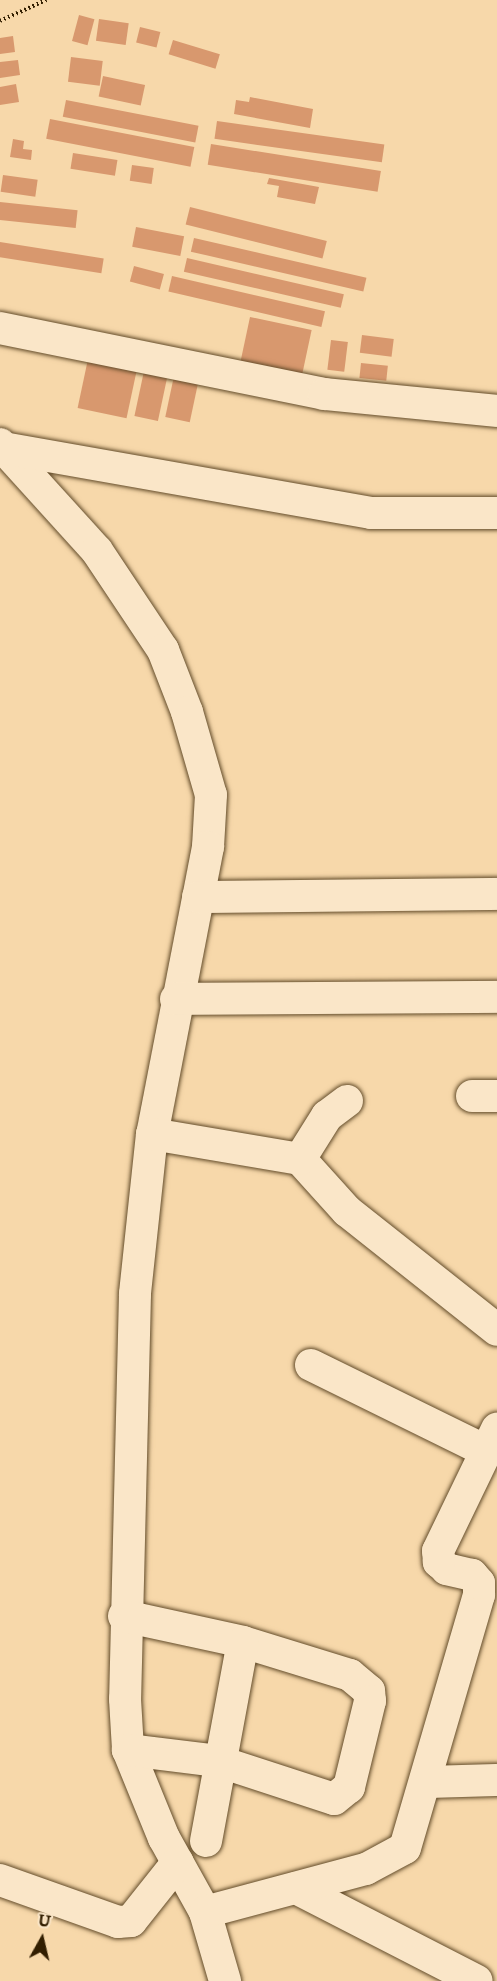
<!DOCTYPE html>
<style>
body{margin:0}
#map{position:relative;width:497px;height:1981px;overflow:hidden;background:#f7d8aa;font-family:"IM FELL DW Pica",serif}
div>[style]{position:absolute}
.building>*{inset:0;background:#d8986e;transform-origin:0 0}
.path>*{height:4px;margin-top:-2px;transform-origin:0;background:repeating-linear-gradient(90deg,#321e00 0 1.5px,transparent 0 4.5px)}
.roads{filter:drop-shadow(0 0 2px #634c2a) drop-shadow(0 0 2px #634c2a)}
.minor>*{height:32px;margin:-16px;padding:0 16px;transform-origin:16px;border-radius:16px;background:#fae6c8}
span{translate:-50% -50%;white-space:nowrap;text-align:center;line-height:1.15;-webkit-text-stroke:4.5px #fae6c8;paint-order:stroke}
.north{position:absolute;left:12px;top:1909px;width:60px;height:60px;-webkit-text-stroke:4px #fae6c8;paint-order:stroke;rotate:8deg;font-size:16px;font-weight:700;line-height:24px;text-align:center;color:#321e00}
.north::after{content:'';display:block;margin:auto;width:21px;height:27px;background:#321e00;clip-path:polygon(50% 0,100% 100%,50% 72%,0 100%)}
</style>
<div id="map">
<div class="building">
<i style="left:79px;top:15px;width:16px;height:27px;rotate:15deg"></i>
<i style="left:99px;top:19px;width:30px;height:22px;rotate:8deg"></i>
<i style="left:140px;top:27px;width:21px;height:16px;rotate:14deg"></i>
<i style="clip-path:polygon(13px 36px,15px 52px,0 54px,0 38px)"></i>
<i style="left:173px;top:40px;width:49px;height:15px;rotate:17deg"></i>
<i style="left:71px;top:57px;width:32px;height:25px;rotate:7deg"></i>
<i style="clip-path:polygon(18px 60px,20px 75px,0 78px,0 62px)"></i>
<i style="left:103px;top:76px;width:43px;height:21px;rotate:12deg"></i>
<i style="clip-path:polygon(16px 84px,19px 102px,0 105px,0 87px)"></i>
<i style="clip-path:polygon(250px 97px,313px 109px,310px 128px,234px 114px,236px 100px,249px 102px)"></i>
<i style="left:66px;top:100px;width:135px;height:17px;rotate:11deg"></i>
<i style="left:50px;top:119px;width:147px;height:20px;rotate:11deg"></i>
<i style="left:217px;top:121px;width:169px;height:18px;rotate:8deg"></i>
<i style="clip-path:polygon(13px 139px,24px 141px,23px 149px,32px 150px,31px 160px,10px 157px)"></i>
<i style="left:211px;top:144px;width:172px;height:21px;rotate:9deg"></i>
<i style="left:73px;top:153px;width:45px;height:16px;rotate:9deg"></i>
<i style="left:132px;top:165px;width:22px;height:16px;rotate:8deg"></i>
<i style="left:3px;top:175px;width:35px;height:17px;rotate:8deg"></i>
<i style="clip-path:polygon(269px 178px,319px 187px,315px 204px,277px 197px,279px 186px,267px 184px)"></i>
<i style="left:0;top:202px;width:78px;height:18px;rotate:6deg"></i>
<i style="left:190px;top:207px;width:141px;height:18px;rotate:14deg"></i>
<i style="left:136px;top:227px;width:49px;height:20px;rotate:11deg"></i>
<i style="left:194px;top:238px;width:177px;height:14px;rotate:13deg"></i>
<i style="left:0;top:242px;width:105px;height:15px;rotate:9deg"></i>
<i style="left:187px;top:258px;width:161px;height:14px;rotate:13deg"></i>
<i style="left:134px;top:266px;width:31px;height:16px;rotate:15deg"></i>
<i style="left:172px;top:276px;width:157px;height:16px;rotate:13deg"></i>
<i style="left:250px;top:317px;width:63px;height:45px;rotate:12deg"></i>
<i style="left:362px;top:335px;width:32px;height:18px;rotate:7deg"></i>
<i style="left:331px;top:340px;width:17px;height:30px;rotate:7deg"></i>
<i style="left:88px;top:359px;width:50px;height:50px;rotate:12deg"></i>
<i style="left:361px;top:363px;width:27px;height:15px;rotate:6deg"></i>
<i style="left:144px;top:371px;width:24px;height:46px;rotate:12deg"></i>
<i style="left:174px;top:376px;width:25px;height:42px;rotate:12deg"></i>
</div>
<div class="path">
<i style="left:0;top:21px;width:51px;rotate:-24.5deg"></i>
</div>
<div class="roads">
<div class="minor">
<i style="left:0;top:328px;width:331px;rotate:11.5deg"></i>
<i style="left:324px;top:394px;width:174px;rotate:5.6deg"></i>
<i style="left:0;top:444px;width:144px;rotate:47.8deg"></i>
<i style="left:97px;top:551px;width:119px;rotate:56.3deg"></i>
<i style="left:163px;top:650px;width:66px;rotate:68.8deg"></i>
<i style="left:187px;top:712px;width:86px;rotate:73.9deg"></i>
<i style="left:211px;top:795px;width:52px;rotate:93.3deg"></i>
<i style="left:208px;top:847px;width:292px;rotate:101deg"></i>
<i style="left:152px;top:1134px;width:161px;rotate:96.1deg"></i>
<i style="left:135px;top:1294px;width:405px;rotate:91.4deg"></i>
<i style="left:125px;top:1699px;width:51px;rotate:86.6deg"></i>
<i style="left:128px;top:1750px;width:95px;rotate:67.8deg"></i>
<i style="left:164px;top:1838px;width:85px;rotate:61deg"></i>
<i style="left:205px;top:1912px;width:72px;rotate:73.8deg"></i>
<i style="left:3px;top:448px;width:374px;rotate:10deg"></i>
<i style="left:371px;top:513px;width:126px"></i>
<i style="left:198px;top:897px;width:299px;rotate:-0.6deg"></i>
<i style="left:176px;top:999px;width:321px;rotate:-0.4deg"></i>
<i style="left:472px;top:1096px;width:25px"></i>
<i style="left:152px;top:1134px;width:150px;rotate:9.6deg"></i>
<i style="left:300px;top:1159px;width:70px;rotate:47.9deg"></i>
<i style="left:347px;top:1211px;width:191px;rotate:38.4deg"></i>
<i style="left:300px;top:1159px;width:51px;rotate:-57.9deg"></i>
<i style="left:327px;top:1116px;width:25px;rotate:-37deg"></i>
<i style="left:311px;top:1365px;width:193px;rotate:26.2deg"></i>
<i style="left:124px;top:1616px;width:122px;rotate:12.3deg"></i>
<i style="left:243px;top:1642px;width:112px;rotate:17.1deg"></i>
<i style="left:350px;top:1675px;width:25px;rotate:40deg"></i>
<i style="left:369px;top:1691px;width:10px;rotate:84deg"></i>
<i style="left:370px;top:1701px;width:89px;rotate:103.7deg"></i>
<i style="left:349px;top:1787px;width:19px;rotate:141deg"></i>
<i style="left:334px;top:1799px;width:122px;rotate:-161.9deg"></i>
<i style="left:218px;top:1761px;width:91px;rotate:-173deg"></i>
<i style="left:427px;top:1782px;width:70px;rotate:-1.6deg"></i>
<i style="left:206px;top:1841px;width:202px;rotate:-79.5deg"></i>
<i style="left:0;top:1880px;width:125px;rotate:19.6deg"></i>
<i style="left:118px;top:1922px;width:13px;rotate:-4deg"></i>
<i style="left:131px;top:1921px;width:75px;rotate:-51.5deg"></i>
<i style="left:296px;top:1888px;width:203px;rotate:27.2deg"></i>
<i style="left:205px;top:1912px;width:167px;rotate:-15deg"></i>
<i style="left:366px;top:1869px;width:44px;rotate:-28.3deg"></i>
<i style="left:405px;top:1848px;width:264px;rotate:-73.7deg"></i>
<i style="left:479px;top:1595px;width:12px;rotate:-90deg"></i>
<i style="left:479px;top:1583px;width:11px;rotate:-131deg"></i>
<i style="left:472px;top:1575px;width:26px;rotate:-167deg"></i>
<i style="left:447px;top:1569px;width:11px;rotate:-139deg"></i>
<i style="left:439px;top:1562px;width:11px;rotate:-95deg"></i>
<i style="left:438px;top:1551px;width:136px;rotate:-64.2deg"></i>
</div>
</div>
<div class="north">U</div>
</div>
